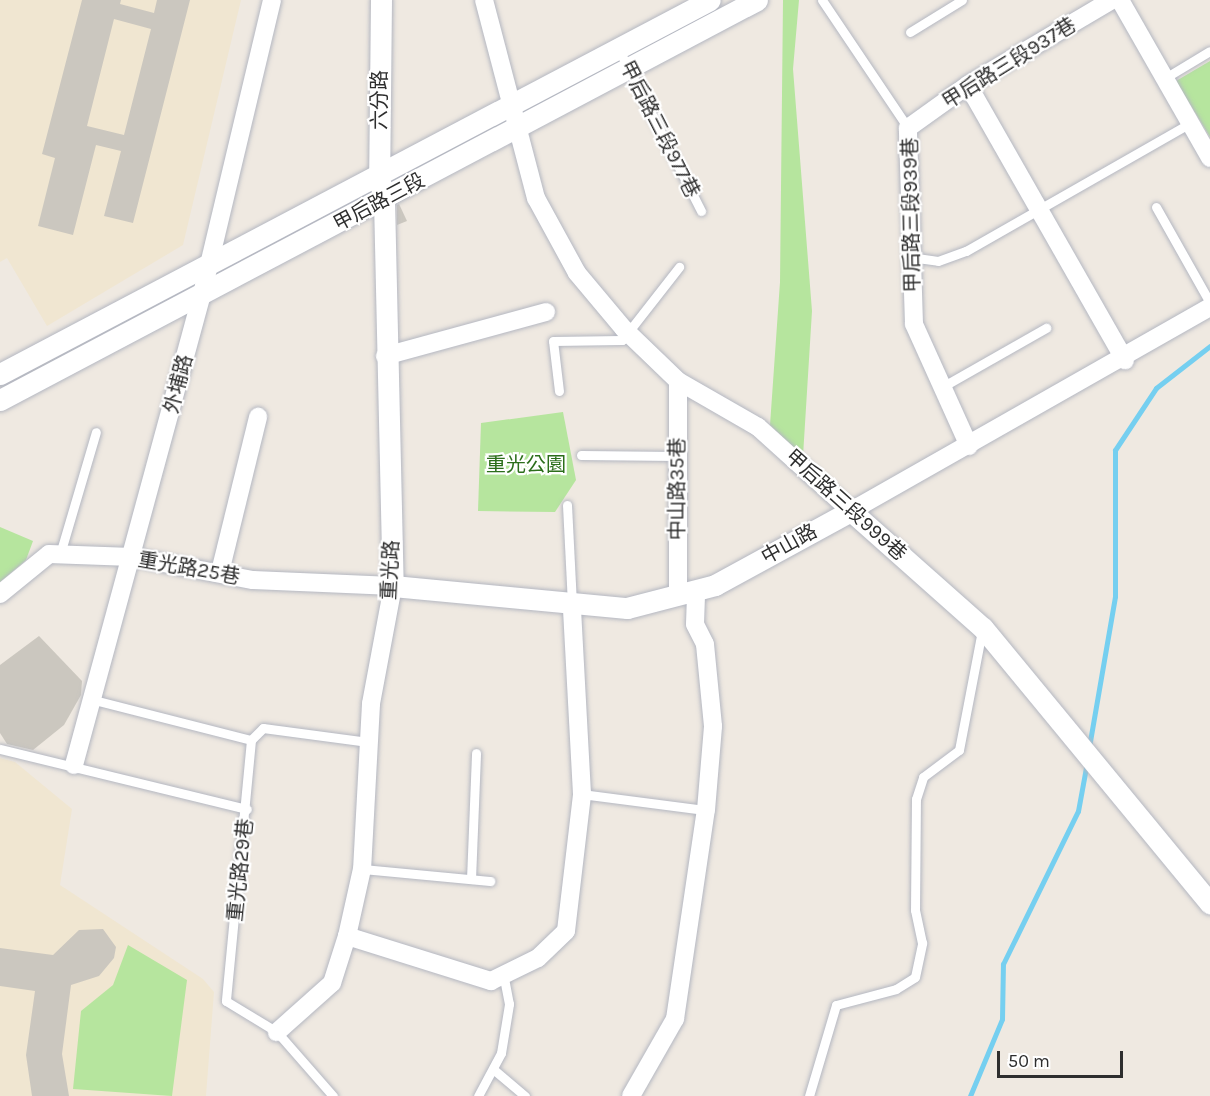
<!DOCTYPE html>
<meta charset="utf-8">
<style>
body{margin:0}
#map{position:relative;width:1210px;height:1096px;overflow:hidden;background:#efe9e1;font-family:Karla,"Noto Sans TC",sans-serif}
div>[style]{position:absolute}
.education>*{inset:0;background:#f0e6d1}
.green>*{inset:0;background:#b6e59e}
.stream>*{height:5px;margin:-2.5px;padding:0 2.5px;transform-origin:2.5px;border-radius:2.5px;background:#75cff0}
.building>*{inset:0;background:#cbc7bf}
.roads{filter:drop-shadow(0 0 2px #b4b7c1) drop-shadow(0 0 2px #b4b7c1)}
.service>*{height:9px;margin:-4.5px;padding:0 4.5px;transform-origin:4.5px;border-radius:4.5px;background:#fff}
.minor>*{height:18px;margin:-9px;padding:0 9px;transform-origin:9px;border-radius:9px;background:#fff}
.tertiary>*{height:21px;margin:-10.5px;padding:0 10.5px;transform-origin:10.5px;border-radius:10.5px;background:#fff}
span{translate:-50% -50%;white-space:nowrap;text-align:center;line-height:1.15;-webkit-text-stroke:4.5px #fff;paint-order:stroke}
.street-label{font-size:20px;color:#2e2e2e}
.park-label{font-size:20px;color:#2c6e1b}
.scale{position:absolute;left:997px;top:1051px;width:126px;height:27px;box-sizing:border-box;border:3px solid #2e2e2e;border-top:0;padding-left:8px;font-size:18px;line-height:21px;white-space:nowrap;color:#2e2e2e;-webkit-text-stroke:4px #fff;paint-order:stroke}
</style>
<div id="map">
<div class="education">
<i style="clip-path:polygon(0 0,241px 0,183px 245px,47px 326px,7px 258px,0 262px)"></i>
<i style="clip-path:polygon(0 758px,15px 762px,72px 809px,60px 885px,203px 979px,214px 992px,206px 1096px,0 1096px)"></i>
</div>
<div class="green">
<i style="clip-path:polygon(783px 0,799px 0,793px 69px,812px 311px,803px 456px,770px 425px,780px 282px)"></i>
<i style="clip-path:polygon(1210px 61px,1210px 137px,1176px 81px)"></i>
<i style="clip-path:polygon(563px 412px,576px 480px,555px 512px,478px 511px,481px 423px)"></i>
<i style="clip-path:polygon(0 527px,33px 541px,26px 560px,0 582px)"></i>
<i style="clip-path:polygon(128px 945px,187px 980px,172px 1096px,73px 1089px,81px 1011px,113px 985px)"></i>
</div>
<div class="stream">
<i style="left:1089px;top:747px;width:153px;rotate:-80.2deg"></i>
<i style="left:1115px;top:596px;width:146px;rotate:-90deg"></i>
<i style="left:1115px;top:450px;width:74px;rotate:-56.5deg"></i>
<i style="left:1156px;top:388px;width:68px;rotate:-37.9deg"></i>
<i style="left:970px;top:1096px;width:83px;rotate:-67.4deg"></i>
<i style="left:1002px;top:1019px;width:55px;rotate:-89deg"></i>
<i style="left:1003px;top:964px;width:170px;rotate:-63.9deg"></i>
<i style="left:1078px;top:811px;width:50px;rotate:-79.6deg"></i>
</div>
<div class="building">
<i style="clip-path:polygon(evenodd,82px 0,121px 0,120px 4px,154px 13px,157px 0,190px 0,133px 223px,104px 216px,121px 151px,96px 145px,73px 235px,38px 226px,55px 158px,42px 154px,82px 0,114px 19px,151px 29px,124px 135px,87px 126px,114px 19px)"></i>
<i style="clip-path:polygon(399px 204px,407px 221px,397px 225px,397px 205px)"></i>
<i style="clip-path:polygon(39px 636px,82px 681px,81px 695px,64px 725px,33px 750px,7px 744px,0 733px,0 665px)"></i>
<i style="clip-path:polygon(103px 929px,116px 947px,114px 958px,99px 976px,71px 985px,62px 1054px,69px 1096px,32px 1096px,26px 1055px,35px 991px,0 986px,0 948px,53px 955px,79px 930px)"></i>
</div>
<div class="roads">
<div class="service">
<i style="left:822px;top:0;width:154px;rotate:56.1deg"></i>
<i style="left:910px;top:32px;width:61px;rotate:-31.6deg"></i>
<i style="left:618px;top:48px;width:183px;rotate:63deg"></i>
<i style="left:1165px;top:78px;width:52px;rotate:-31deg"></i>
<i style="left:1156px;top:207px;width:110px;rotate:60.6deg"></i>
<i style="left:910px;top:257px;width:28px;rotate:8deg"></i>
<i style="left:938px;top:261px;width:30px;rotate:-20deg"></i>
<i style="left:966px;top:251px;width:258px;rotate:-29.7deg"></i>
<i style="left:942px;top:387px;width:120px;rotate:-29.6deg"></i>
<i style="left:559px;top:391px;width:50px;rotate:-96.8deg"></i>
<i style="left:553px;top:341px;width:69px;rotate:-0.8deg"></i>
<i style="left:622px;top:340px;width:93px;rotate:-52deg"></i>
<i style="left:581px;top:455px;width:95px;rotate:0.6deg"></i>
<i style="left:567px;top:505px;width:99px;rotate:87.1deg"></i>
<i style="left:60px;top:554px;width:127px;rotate:-73.6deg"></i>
<i style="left:94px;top:700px;width:162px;rotate:14.3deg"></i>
<i style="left:251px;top:740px;width:17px;rotate:-45deg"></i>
<i style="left:263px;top:728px;width:106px;rotate:7.6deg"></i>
<i style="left:251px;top:740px;width:262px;rotate:95.5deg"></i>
<i style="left:226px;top:1001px;width:60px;rotate:31.3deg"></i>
<i style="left:277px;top:1032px;width:85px;rotate:48.8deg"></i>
<i style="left:0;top:749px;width:254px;rotate:13.7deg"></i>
<i style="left:582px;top:794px;width:125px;rotate:7.4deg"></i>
<i style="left:362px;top:869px;width:129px;rotate:5.4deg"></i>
<i style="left:471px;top:879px;width:126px;rotate:-87.7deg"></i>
<i style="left:493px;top:1069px;width:42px;rotate:40.2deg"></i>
<i style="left:478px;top:1096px;width:49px;rotate:-61.9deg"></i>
<i style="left:501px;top:1053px;width:50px;rotate:-80.7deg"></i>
<i style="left:509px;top:1004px;width:26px;rotate:-101deg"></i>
<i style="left:809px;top:1096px;width:95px;rotate:-73.5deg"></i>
<i style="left:836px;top:1005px;width:62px;rotate:-14.9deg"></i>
<i style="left:896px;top:989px;width:22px;rotate:-32deg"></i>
<i style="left:915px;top:977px;width:35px;rotate:-78deg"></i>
<i style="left:922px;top:943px;width:34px;rotate:-102deg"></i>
<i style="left:915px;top:910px;width:111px;rotate:-89.5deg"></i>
<i style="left:916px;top:799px;width:23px;rotate:-72deg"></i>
<i style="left:923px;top:777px;width:45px;rotate:-36.9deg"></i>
<i style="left:959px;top:750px;width:122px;rotate:-79.1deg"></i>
</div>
<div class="minor">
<i style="left:484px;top:0;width:205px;rotate:75.3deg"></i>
<i style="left:536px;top:198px;width:85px;rotate:61.3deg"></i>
<i style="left:577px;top:273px;width:73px;rotate:50deg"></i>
<i style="left:624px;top:329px;width:75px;rotate:43.9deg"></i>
<i style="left:678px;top:381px;width:92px;rotate:29.9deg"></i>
<i style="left:758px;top:427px;width:125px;rotate:42.1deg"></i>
<i style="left:851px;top:511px;width:413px;rotate:-29.6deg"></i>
<i style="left:1120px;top:0;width:182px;rotate:60.3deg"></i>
<i style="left:968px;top:85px;width:317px;rotate:60.3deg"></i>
<i style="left:385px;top:356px;width:167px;rotate:-15.3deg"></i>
<i style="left:678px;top:381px;width:215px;rotate:90deg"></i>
<i style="left:969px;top:446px;width:134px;rotate:-114.3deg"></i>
<i style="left:914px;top:324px;width:196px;rotate:-91.8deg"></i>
<i style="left:908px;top:128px;width:74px;rotate:-35.6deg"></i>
<i style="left:968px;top:85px;width:167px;rotate:-30.6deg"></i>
<i style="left:220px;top:572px;width:160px;rotate:-76.2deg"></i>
<i style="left:0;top:594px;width:63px;rotate:-39.2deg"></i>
<i style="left:49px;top:554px;width:83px;rotate:2.1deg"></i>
<i style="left:132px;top:557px;width:123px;rotate:10.8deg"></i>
<i style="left:253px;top:580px;width:140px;rotate:2.5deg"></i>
<i style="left:393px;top:586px;width:120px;rotate:100.6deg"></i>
<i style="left:371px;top:704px;width:165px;rotate:93.1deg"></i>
<i style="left:362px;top:869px;width:69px;rotate:102.6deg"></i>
<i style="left:347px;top:936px;width:49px;rotate:107.7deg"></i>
<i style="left:332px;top:983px;width:74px;rotate:138.3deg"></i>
<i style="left:74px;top:765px;width:488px;rotate:-74.8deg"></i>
<i style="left:202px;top:294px;width:302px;rotate:-76.6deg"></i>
<i style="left:347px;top:936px;width:151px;rotate:17.4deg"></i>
<i style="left:491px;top:981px;width:52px;rotate:-26.1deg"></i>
<i style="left:538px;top:958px;width:39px;rotate:-44deg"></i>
<i style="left:566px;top:931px;width:138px;rotate:-83.3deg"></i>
<i style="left:582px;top:794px;width:187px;rotate:-93.1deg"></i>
<i style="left:631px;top:1096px;width:89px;rotate:-60.3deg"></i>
<i style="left:675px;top:1019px;width:211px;rotate:-81.6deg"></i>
<i style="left:706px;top:810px;width:84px;rotate:-85.2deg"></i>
<i style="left:713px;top:726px;width:82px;rotate:-95.6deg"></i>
<i style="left:705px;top:644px;width:22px;rotate:-117deg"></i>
<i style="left:695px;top:624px;width:33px;rotate:-88deg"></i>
</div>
<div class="tertiary">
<i style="left:381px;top:0;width:177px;rotate:90.6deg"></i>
<i style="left:379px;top:177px;width:24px;rotate:78deg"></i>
<i style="left:384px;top:200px;width:386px;rotate:88.7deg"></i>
<i style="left:393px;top:586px;width:235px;rotate:5.4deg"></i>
<i style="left:627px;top:608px;width:91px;rotate:-14.6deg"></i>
<i style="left:715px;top:585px;width:155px;rotate:-28.6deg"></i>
<i style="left:851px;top:511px;width:176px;rotate:41.6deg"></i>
<i style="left:983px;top:628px;width:357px;rotate:50.5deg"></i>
<i style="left:0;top:374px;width:802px;rotate:-27.78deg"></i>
<i style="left:0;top:400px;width:856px;rotate:-27.85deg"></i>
</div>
</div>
<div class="street-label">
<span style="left:1009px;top:63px;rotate:-32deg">甲后路三段937巷</span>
<span style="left:379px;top:100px;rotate:-90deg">六分路</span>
<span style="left:660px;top:129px;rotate:63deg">甲后路三段977巷</span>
<span style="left:379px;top:202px;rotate:-28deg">甲后路三段</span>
<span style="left:911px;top:215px;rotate:-91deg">甲后路三段939巷</span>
<span style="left:178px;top:384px;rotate:-75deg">外埔路</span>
<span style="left:677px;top:489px;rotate:-90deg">中山路35巷</span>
<span style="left:846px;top:505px;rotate:42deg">甲后路三段999巷</span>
<span style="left:789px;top:544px;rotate:-29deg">中山路</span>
<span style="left:189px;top:568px;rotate:10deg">重光路25巷</span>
<span style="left:390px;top:570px;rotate:-87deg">重光路</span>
<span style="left:240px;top:870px;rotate:-84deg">重光路29巷</span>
</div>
<div class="park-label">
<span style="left:526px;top:464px">重光公園</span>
</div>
<div class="scale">50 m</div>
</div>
